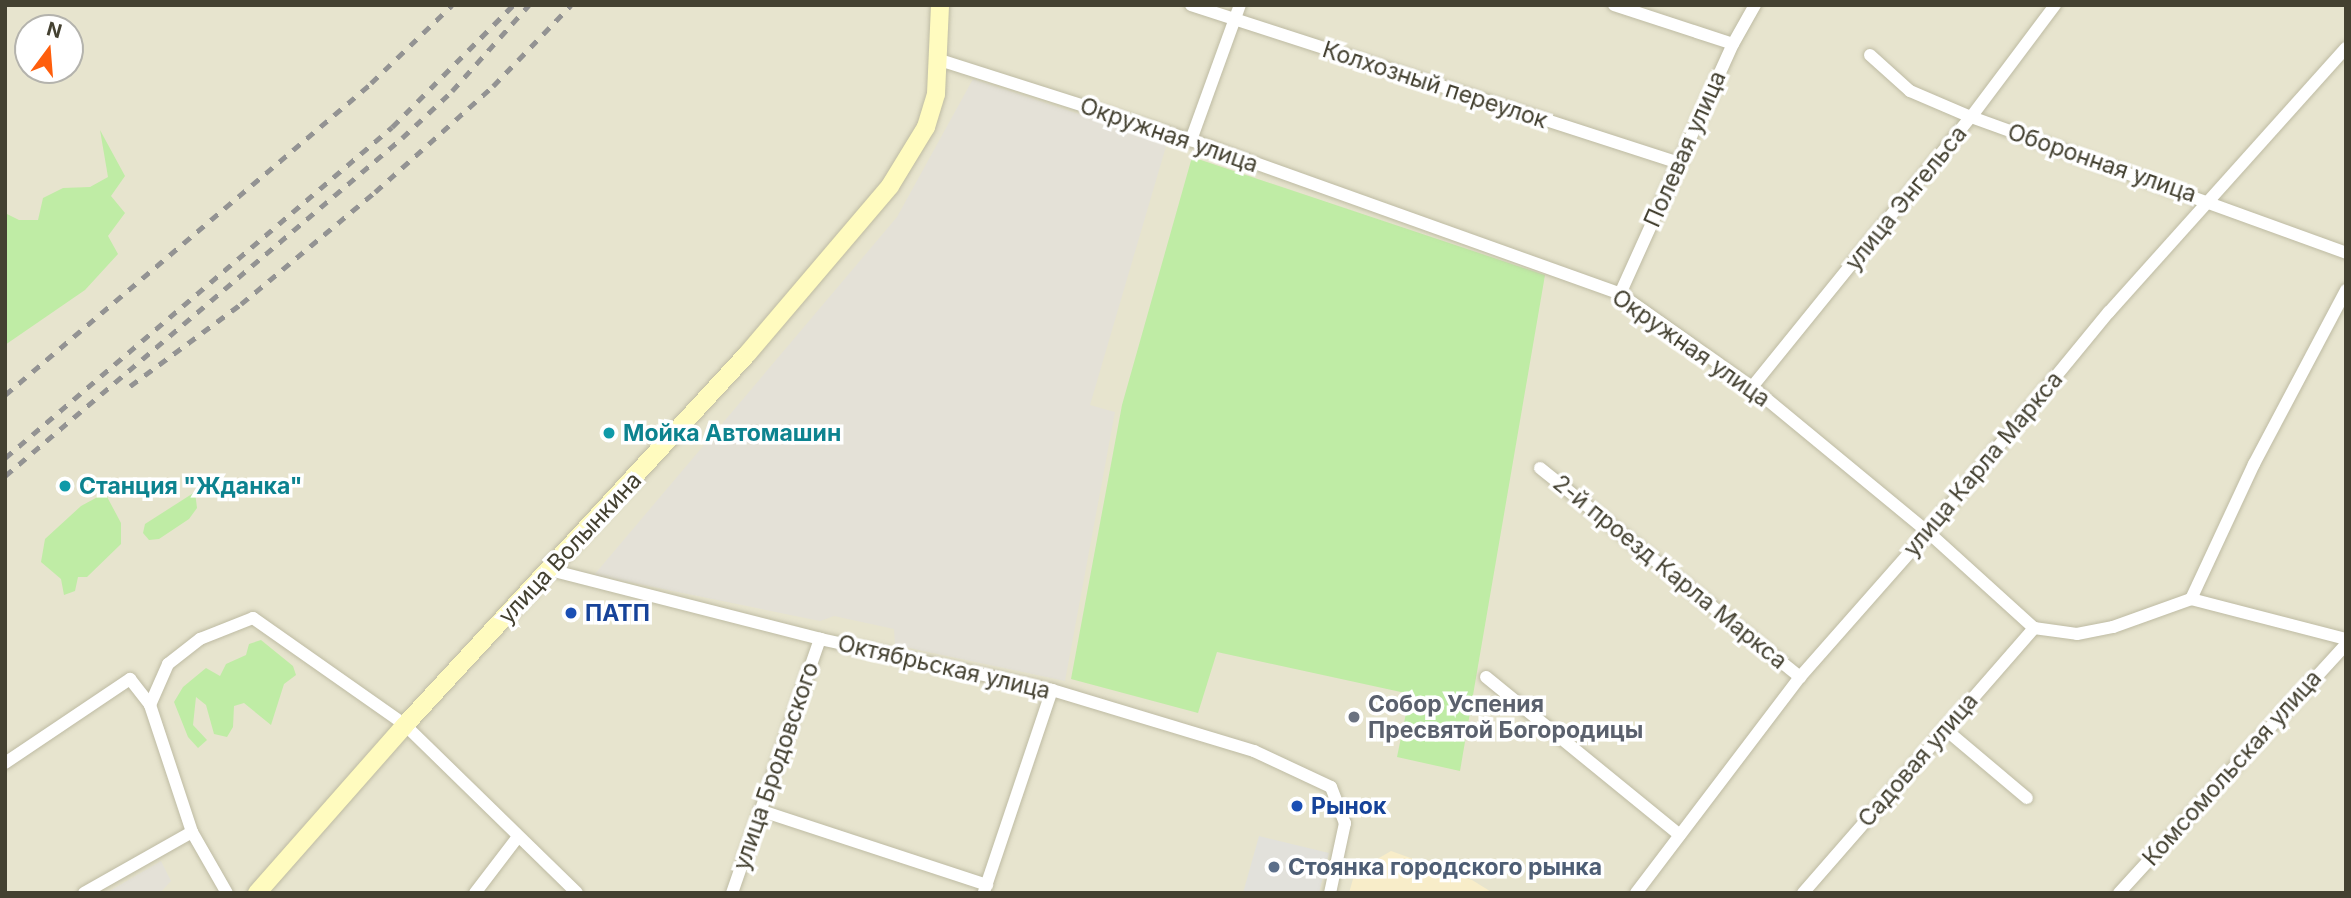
<!DOCTYPE html>
<meta charset="utf-8">
<style>
body{margin:0}
#map{position:relative;width:2351px;height:898px;overflow:hidden;background:#f3f1e1;font-family:Inter,sans-serif}
div>[style]{position:absolute}
.residential>*{inset:0;background:#e7e4ce}
.commercial>*{inset:0;background:#f8edc9}
.industrial>*{inset:0;background:#e4e1d7}
.green>*{inset:0;background:#bfeca5}
.parking>*{inset:0;background:#e2e1db}
.roads{filter:drop-shadow(0 0 2px #bebba3) drop-shadow(0 0 2px #bebba3)}
.street>*{height:12px;margin:-6px;padding:0 6px;transform-origin:6px;border-radius:6px;background:#fff}
.secondary>*{height:18px;margin:-9px;padding:0 9px;transform-origin:9px;border-radius:9px;background:#fffbbf}
.rail>*{height:4.5px;margin-top:-2.25px;transform-origin:0;background:repeating-linear-gradient(90deg,#939393 0 9px,transparent 0 18px)}
.dots>*{width:19px;height:19px;translate:-50% -50%;box-sizing:border-box;border:4px solid #fff;border-radius:50%}
span{translate:-50% -50%;white-space:nowrap;text-align:center;line-height:1.15;-webkit-text-stroke:7px #fff;paint-order:stroke}
.street-label{font-size:23px;color:#444131}
.culture-label{font-size:23px;color:#0d838f;font-weight:700}
.left{translate:0 -50%;text-align:left}
.transit-label{font-size:23px;color:#164399;font-weight:700}
.worship-label{font-size:23px;color:#5b616d;font-weight:700}
.service-label{font-size:23px;color:#4e5e75;font-weight:700}
.frame{position:absolute;inset:0;border:7px solid #444131;pointer-events:none}
.north{position:absolute;left:14px;top:14px;width:70px;height:70px;box-sizing:border-box;background:#fff;border:2px solid #b4b3ad;border-radius:50%;rotate:16deg;font-size:19px;font-weight:700;line-height:28px;text-align:center;color:#444131}
.north::after{content:'';display:block;margin:auto;width:24px;height:32px;background:#ff5e0c;clip-path:polygon(50% 0,100% 100%,50% 72%,0 100%)}
</style>
<div id="map">
<div class="residential">
<i style="clip-path:polygon(evenodd,5px 5px,2346px 5px,2346px 893px,5px 893px,5px 5px,28px 28px,70px 28px,70px 70px,28px 70px,28px 28px)"></i>
</div>
<div class="commercial">
<i style="clip-path:polygon(1391px 851px,1472px 880px,1493px 893px,1349px 893px,1355px 872px)"></i>
</div>
<div class="industrial">
<i style="clip-path:polygon(973px 79px,1167px 143px,1090px 405px,1115px 412px,1065px 681px,895px 645px,894px 629px,834px 616px,820px 621px,594px 575px,897px 217px)"></i>
<i style="clip-path:polygon(161px 861px,171px 881px,160px 893px,106px 893px)"></i>
</div>
<div class="green">
<i style="clip-path:polygon(100px 130px,125px 176px,111px 196px,125px 213px,108px 236px,118px 254px,85px 290px,5px 345px,5px 213px,19px 220px,38px 220px,43px 198px,63px 188px,90px 187px,108px 177px)"></i>
<i style="clip-path:polygon(1192px 157px,1545px 275px,1460px 771px,1397px 757px,1410px 694px,1217px 652px,1198px 713px,1071px 679px,1122px 405px)"></i>
<i style="clip-path:polygon(195px 492px,197px 508px,189px 519px,159px 539px,149px 540px,143px 533px,145px 524px)"></i>
<i style="clip-path:polygon(105px 493px,121px 523px,121px 544px,87px 577px,78px 577px,75px 591px,64px 595px,61px 579px,41px 562px,45px 539px,81px 506px)"></i>
<i style="clip-path:polygon(261px 640px,293px 666px,296px 675px,284px 684px,271px 725px,244px 703px,234px 706px,233px 727px,227px 737px,214px 734px,206px 705px,196px 697px,193px 725px,207px 740px,198px 748px,188px 737px,174px 702px,183px 687px,206px 668px,220px 676px,226px 664px,246px 655px,249px 644px)"></i>
</div>
<div class="parking">
<i style="clip-path:polygon(1259px 836px,1329px 853px,1319px 893px,1243px 893px)"></i>
</div>
<div class="roads">
<div class="street">
<i style="left:1191px;top:5px;width:513px;rotate:17.94deg"></i>
<i style="left:1614px;top:5px;width:125px;rotate:18.1deg"></i>
<i style="left:1870px;top:55px;width:54px;rotate:42deg"></i>
<i style="left:1910px;top:91px;width:66px;rotate:23.1deg"></i>
<i style="left:1971px;top:117px;width:399px;rotate:19.9deg"></i>
<i style="left:940px;top:60px;width:263px;rotate:17.7deg"></i>
<i style="left:1191px;top:140px;width:456px;rotate:19.7deg"></i>
<i style="left:1620px;top:294px;width:161px;rotate:35.2deg"></i>
<i style="left:1752px;top:387px;width:228px;rotate:39.5deg"></i>
<i style="left:1928px;top:532px;width:143px;rotate:42.2deg"></i>
<i style="left:2034px;top:628px;width:43px;rotate:7.9deg"></i>
<i style="left:2077px;top:634px;width:37px;rotate:-11deg"></i>
<i style="left:2113px;top:627px;width:83px;rotate:-19.7deg"></i>
<i style="left:2191px;top:599px;width:160px;rotate:14.5deg"></i>
<i style="left:1191px;top:140px;width:144px;rotate:-70.1deg"></i>
<i style="left:1620px;top:294px;width:274px;rotate:-65.7deg"></i>
<i style="left:1733px;top:44px;width:45px;rotate:-60.6deg"></i>
<i style="left:1752px;top:387px;width:348px;rotate:-51deg"></i>
<i style="left:1971px;top:117px;width:140px;rotate:-53.1deg"></i>
<i style="left:1540px;top:468px;width:334px;rotate:38.8deg"></i>
<i style="left:550px;top:570px;width:279px;rotate:14.3deg"></i>
<i style="left:820px;top:639px;width:238px;rotate:12.4deg"></i>
<i style="left:1052px;top:690px;width:211px;rotate:16.8deg"></i>
<i style="left:1254px;top:751px;width:85px;rotate:25.1deg"></i>
<i style="left:1331px;top:787px;width:39px;rotate:69deg"></i>
<i style="left:1345px;top:823px;width:72px;rotate:102.1deg"></i>
<i style="left:2191px;top:599px;width:149px;rotate:-65deg"></i>
<i style="left:2254px;top:464px;width:197px;rotate:-62.1deg"></i>
<i style="left:1486px;top:677px;width:250px;rotate:39.2deg"></i>
<i style="left:150px;top:705px;width:45px;rotate:-66.3deg"></i>
<i style="left:168px;top:664px;width:41px;rotate:-38deg"></i>
<i style="left:200px;top:639px;width:57px;rotate:-21.6deg"></i>
<i style="left:253px;top:618px;width:186px;rotate:35.1deg"></i>
<i style="left:405px;top:725px;width:240px;rotate:44.3deg"></i>
<i style="left:1945px;top:729px;width:107px;rotate:40.1deg"></i>
<i style="left:5px;top:763px;width:151px;rotate:-33.9deg"></i>
<i style="left:130px;top:679px;width:33px;rotate:52deg"></i>
<i style="left:150px;top:705px;width:134px;rotate:71.7deg"></i>
<i style="left:192px;top:832px;width:70px;rotate:60.2deg"></i>
<i style="left:762px;top:811px;width:237px;rotate:18.2deg"></i>
<i style="left:984px;top:892px;width:213px;rotate:-71.4deg"></i>
<i style="left:84px;top:893px;width:124px;rotate:-29.5deg"></i>
<i style="left:475px;top:893px;width:69px;rotate:-52.6deg"></i>
<i style="left:732px;top:893px;width:269px;rotate:-70.9deg"></i>
<i style="left:1636px;top:893px;width:271px;rotate:-52.8deg"></i>
<i style="left:1800px;top:677px;width:193px;rotate:-48.6deg"></i>
<i style="left:1928px;top:532px;width:285px;rotate:-50.6deg"></i>
<i style="left:2109px;top:312px;width:355px;rotate:-48.1deg"></i>
<i style="left:1803px;top:893px;width:352px;rotate:-48.9deg"></i>
<i style="left:2119px;top:893px;width:337px;rotate:-47.6deg"></i>
</div>
<div class="secondary">
<i style="left:257px;top:893px;width:224px;rotate:-48.6deg"></i>
<i style="left:405px;top:725px;width:506px;rotate:-47.32deg"></i>
<i style="left:748px;top:353px;width:219px;rotate:-49.6deg"></i>
<i style="left:890px;top:186px;width:69px;rotate:-58.6deg"></i>
<i style="left:926px;top:127px;width:34px;rotate:-73deg"></i>
<i style="left:936px;top:94px;width:89px;rotate:-87.4deg"></i>
</div>
</div>
<div class="rail">
<i style="left:130px;top:386px;width:138px;rotate:-36.5deg"></i>
<i style="left:241px;top:304px;width:175px;rotate:-39.9deg"></i>
<i style="left:375px;top:192px;width:159px;rotate:-41.9deg"></i>
<i style="left:493px;top:86px;width:112px;rotate:-46.1deg"></i>
<i style="left:5px;top:395px;width:481px;rotate:-40.4deg"></i>
<i style="left:371px;top:83px;width:112px;rotate:-43.9deg"></i>
<i style="left:5px;top:458px;width:509px;rotate:-40.54deg"></i>
<i style="left:392px;top:127px;width:172px;rotate:-45.2deg"></i>
<i style="left:5px;top:476px;width:521px;rotate:-40.41deg"></i>
<i style="left:402px;top:138px;width:69px;rotate:-43.2deg"></i>
<i style="left:452px;top:91px;width:115px;rotate:-48.2deg"></i>
</div>
<div class="dots">
<i style="left:609px;top:433px;background:#0f9aa8"></i>
<i style="left:65px;top:486px;background:#0f9aa8"></i>
<i style="left:571px;top:613px;background:#1a4fb4"></i>
<i style="left:1354px;top:717px;background:#6b7280"></i>
<i style="left:1297px;top:806px;background:#1a4fb4"></i>
<i style="left:1274px;top:867px;background:#5c6f8a"></i>
</div>
<div class="street-label">
<span style="left:1435px;top:85px;rotate:18deg">Колхозный переулок</span>
<span style="left:1169px;top:135px;rotate:19deg">Окружная улица</span>
<span style="left:1685px;top:149px;rotate:-66deg">Полевая улица</span>
<span style="left:2102px;top:163px;rotate:19deg">Оборонная улица</span>
<span style="left:1906px;top:198px;rotate:-51deg">улица Энгельса</span>
<span style="left:1691px;top:348px;rotate:35deg">Окружная улица</span>
<span style="left:1983px;top:464px;rotate:-50deg">улица Карла Маркса</span>
<span style="left:570px;top:548px;rotate:-47deg">улица Волынкина</span>
<span style="left:1670px;top:572px;rotate:39deg">2-й проезд Карла Маркса</span>
<span style="left:944px;top:667px;rotate:13deg">Октябрьская улица</span>
<span style="left:1918px;top:760px;rotate:-49deg">Садовая улица</span>
<span style="left:776px;top:766px;rotate:-71deg">улица Бродовского</span>
<span style="left:2232px;top:768px;rotate:-48deg">Комсомольская улица</span>
</div>
<div class="culture-label">
<span class="left" style="left:623px;top:433px">Мойка Автомашин</span>
<span class="left" style="left:79px;top:486px">Станция "Жданка"</span>
</div>
<div class="transit-label">
<span class="left" style="left:585px;top:613px">ПАТП</span>
<span class="left" style="left:1311px;top:806px">Рынок</span>
</div>
<div class="worship-label">
<span class="left" style="left:1368px;top:717px">Собор Успения<br>Пресвятой Богородицы</span>
</div>
<div class="service-label">
<span class="left" style="left:1288px;top:867px">Cтоянка городского рынка</span>
</div>
<div class="frame"></div>
<div class="north">N</div>
</div>
